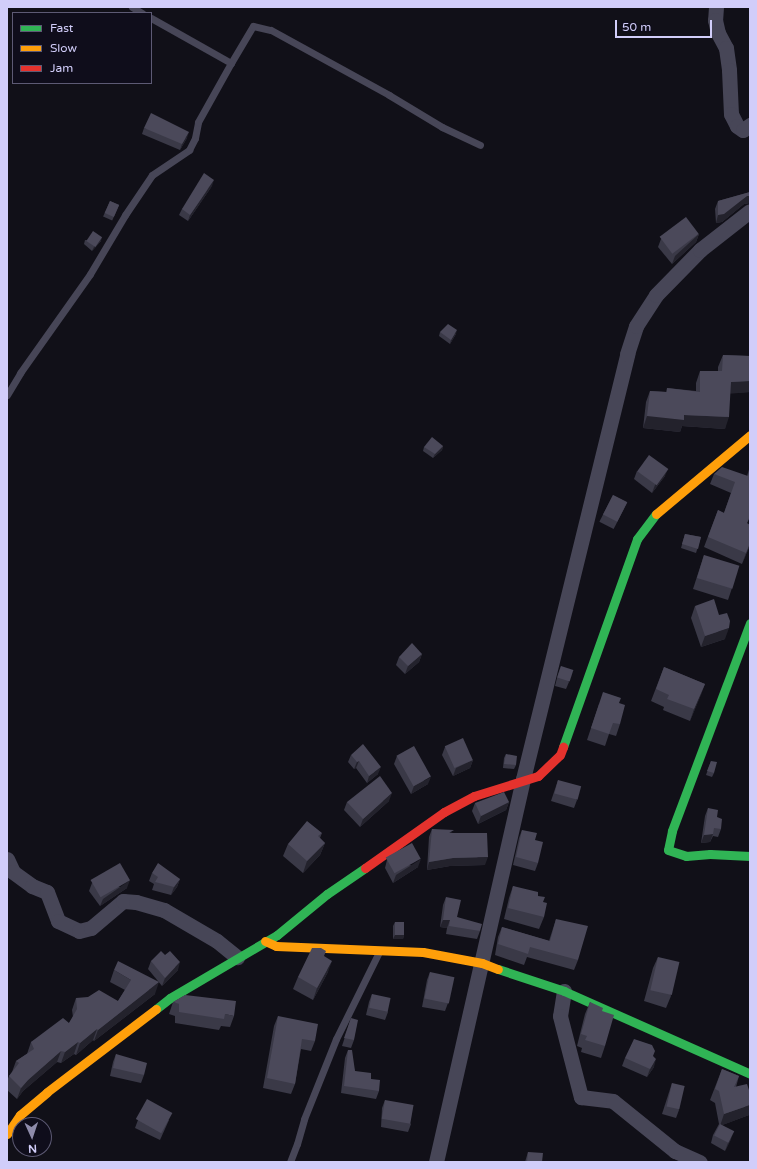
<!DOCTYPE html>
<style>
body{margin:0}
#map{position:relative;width:757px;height:1169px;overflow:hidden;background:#111018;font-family:"Varela Round",sans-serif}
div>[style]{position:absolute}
.lane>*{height:7px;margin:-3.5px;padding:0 3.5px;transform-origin:3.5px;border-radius:3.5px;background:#474657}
.street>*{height:15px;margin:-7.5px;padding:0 7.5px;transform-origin:7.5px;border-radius:7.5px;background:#474657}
.fast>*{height:9px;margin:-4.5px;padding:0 4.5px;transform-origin:4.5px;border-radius:4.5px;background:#30b455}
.slow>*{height:9px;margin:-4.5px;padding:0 4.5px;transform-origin:4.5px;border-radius:4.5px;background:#ff9f0a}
.jam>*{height:9px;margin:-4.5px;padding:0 4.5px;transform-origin:4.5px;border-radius:4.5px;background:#e5322d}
.wall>*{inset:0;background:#3a3947;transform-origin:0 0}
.shaded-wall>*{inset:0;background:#23222c}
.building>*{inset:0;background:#4b495a;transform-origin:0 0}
span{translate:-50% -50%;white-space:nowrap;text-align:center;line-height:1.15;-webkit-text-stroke:3px #0f0d1b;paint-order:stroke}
.frame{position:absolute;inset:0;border:8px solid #d1cdf9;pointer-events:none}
.legend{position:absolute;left:12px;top:12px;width:140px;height:72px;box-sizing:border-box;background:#0f0d1b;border:1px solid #5d5a74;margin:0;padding:5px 7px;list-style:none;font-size:12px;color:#d1cdf9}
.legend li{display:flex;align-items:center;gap:8px;height:20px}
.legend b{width:20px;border:1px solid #5d5a74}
.north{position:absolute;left:12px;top:1117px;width:40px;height:40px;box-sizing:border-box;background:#0f0d1b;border:1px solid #5d5a74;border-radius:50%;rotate:177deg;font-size:11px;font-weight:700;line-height:16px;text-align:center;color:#d1cdf9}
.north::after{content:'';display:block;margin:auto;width:14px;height:18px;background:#8e8baa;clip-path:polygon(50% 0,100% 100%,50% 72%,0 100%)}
.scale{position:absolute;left:615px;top:20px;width:97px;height:18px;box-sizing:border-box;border:2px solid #d1cdf9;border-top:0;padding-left:5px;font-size:12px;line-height:14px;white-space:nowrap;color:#d1cdf9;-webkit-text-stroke:3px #0f0d1b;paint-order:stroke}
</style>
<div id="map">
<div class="lane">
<i style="left:132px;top:7px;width:12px;rotate:31deg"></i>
<i style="left:231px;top:63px;width:43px;rotate:-59.3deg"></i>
<i style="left:253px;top:26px;width:18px;rotate:13deg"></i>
<i style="left:271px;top:30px;width:135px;rotate:28.8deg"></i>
<i style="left:389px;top:95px;width:62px;rotate:31.1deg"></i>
<i style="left:442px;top:127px;width:42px;rotate:25.3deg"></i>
<i style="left:7px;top:395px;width:26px;rotate:-59deg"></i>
<i style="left:20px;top:373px;width:121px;rotate:-54.7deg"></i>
<i style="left:90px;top:274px;width:69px;rotate:-59.3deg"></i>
<i style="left:125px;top:215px;width:48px;rotate:-56deg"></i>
<i style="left:152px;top:175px;width:45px;rotate:-34deg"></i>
<i style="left:189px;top:150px;width:13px;rotate:-63deg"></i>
<i style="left:195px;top:138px;width:16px;rotate:-79deg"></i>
<i style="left:198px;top:122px;width:68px;rotate:-60.8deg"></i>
<i style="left:231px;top:63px;width:92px;rotate:-150.6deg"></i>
<i style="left:290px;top:1162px;width:19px;rotate:-69deg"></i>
<i style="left:297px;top:1144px;width:26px;rotate:-74deg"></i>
<i style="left:304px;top:1119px;width:86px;rotate:-68.2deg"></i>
<i style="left:336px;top:1039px;width:97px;rotate:-63.7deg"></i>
</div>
<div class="street">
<i style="left:716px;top:7px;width:13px;rotate:94deg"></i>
<i style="left:715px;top:20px;width:13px;rotate:77deg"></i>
<i style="left:718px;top:33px;width:17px;rotate:62deg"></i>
<i style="left:726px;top:48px;width:22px;rotate:82deg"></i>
<i style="left:729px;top:70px;width:44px;rotate:87.4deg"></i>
<i style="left:731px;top:114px;width:13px;rotate:63deg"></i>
<i style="left:737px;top:126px;width:7px;rotate:34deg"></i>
<i style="left:743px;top:130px;width:9px;rotate:-36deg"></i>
<i style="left:7px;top:859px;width:14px;rotate:65deg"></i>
<i style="left:13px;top:872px;width:24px;rotate:36deg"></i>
<i style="left:32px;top:886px;width:16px;rotate:22deg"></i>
<i style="left:47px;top:892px;width:31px;rotate:69deg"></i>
<i style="left:58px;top:921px;width:23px;rotate:25deg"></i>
<i style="left:79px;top:931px;width:12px;rotate:-14deg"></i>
<i style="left:91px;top:928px;width:42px;rotate:-40.2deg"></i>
<i style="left:123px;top:901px;width:13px;rotate:4deg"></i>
<i style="left:136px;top:902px;width:29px;rotate:16deg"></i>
<i style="left:164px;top:910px;width:61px;rotate:30.3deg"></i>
<i style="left:217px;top:941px;width:26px;rotate:39deg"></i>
<i style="left:564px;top:991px;width:25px;rotate:99deg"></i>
<i style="left:560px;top:1016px;width:84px;rotate:75.5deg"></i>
<i style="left:581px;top:1097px;width:32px;rotate:7deg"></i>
<i style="left:613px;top:1101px;width:80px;rotate:38.9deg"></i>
<i style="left:675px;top:1151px;width:27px;rotate:24deg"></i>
<i style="left:436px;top:1162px;width:393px;rotate:-77.2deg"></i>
<i style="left:523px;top:779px;width:438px;rotate:-76.2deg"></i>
<i style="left:627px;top:354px;width:29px;rotate:-72deg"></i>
<i style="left:636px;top:326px;width:37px;rotate:-57deg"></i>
<i style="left:656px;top:295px;width:63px;rotate:-45.6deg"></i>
<i style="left:700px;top:250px;width:63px;rotate:-38deg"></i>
</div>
<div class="fast">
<i style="left:750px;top:623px;width:222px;rotate:110.6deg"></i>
<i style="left:672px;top:831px;width:19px;rotate:102deg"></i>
<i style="left:668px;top:850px;width:19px;rotate:18deg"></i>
<i style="left:686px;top:856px;width:24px;rotate:-5deg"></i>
<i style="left:710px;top:854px;width:40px;rotate:2.9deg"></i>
<i style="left:563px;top:747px;width:221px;rotate:-70.4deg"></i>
<i style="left:637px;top:539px;width:31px;rotate:-53deg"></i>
<i style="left:498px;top:969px;width:70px;rotate:18.4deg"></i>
<i style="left:564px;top:991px;width:204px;rotate:24deg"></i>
<i style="left:156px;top:1009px;width:18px;rotate:-38deg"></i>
<i style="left:170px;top:998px;width:124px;rotate:-30.5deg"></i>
<i style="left:277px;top:935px;width:65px;rotate:-39.4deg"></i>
<i style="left:327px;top:894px;width:46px;rotate:-34.4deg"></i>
</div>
<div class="slow">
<i style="left:656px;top:514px;width:123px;rotate:-40deg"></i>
<i style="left:265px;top:941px;width:12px;rotate:24deg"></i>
<i style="left:276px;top:946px;width:147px;rotate:2.3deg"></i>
<i style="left:423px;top:952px;width:60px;rotate:10.6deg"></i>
<i style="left:482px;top:963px;width:17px;rotate:21deg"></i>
<i style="left:7px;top:1134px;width:23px;rotate:-56deg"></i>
<i style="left:20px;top:1115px;width:35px;rotate:-40deg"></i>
<i style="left:47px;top:1092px;width:137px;rotate:-37.3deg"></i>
</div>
<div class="jam">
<i style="left:365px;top:868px;width:97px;rotate:-35.3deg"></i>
<i style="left:444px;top:812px;width:34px;rotate:-28deg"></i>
<i style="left:474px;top:796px;width:67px;rotate:-17.4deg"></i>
<i style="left:538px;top:776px;width:30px;rotate:-44deg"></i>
<i style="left:560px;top:755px;width:9px;rotate:-69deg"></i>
</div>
<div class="wall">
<i style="clip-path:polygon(144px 128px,187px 138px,180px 150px,142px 134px)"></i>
<i style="clip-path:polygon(212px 186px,188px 221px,179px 215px,182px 209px)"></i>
<i style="clip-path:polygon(750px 192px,750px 203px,744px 204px,722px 222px,716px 223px,715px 209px,718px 201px)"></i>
<i style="left:110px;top:201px;width:10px;height:17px;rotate:24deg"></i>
<i style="clip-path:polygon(699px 234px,696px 242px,672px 264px,658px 247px,661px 239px)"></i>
<i style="clip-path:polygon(85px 240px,101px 241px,92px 251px,84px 244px)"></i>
<i style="clip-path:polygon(440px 332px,456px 334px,450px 344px,439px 336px)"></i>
<i style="clip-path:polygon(723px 355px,750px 356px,750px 392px,730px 393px,725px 429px,682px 426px,680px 432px,643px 428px,646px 402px,650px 391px,666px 392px,667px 388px,696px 391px,696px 383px,700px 371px,718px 371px,718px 367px)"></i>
<i style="clip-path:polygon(443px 446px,442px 450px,433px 458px,423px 451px,424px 447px)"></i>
<i style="clip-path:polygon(750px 466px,750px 517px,747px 523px,750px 545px,742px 564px,704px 547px,718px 510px,724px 513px,731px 493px,710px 484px,714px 474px,747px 476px)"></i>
<i style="clip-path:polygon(637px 471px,665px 476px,652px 493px,634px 479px)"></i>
<i style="left:613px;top:495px;width:16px;height:30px;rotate:27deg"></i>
<i style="clip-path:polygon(685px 534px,701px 537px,696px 553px,681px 548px)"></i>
<i style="clip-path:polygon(704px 555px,732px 588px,728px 600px,693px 589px)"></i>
<i style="clip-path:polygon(695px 606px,725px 639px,701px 647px,691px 618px)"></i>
<i style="clip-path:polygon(422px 654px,419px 662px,405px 674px,396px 665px,399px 657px)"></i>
<i style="clip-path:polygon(561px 666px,569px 682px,566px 689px,555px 686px,558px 674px)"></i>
<i style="clip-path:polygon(664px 667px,705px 684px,690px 721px,663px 710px,664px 707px,651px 701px)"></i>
<i style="clip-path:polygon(619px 703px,620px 724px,616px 736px,609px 734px,605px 746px,587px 740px,599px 704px)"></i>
<i style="clip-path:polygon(445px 747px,473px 760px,470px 768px,453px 776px,442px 755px)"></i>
<i style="clip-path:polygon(506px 754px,516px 765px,514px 769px,503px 768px,504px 758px)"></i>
<i style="clip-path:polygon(351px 755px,378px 774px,367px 783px,356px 768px,354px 769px,348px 762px)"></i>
<i style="clip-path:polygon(397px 756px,428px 784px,411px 794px,394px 764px)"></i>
<i style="clip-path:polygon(711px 761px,714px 773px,712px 777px,706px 775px)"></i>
<i style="clip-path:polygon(558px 780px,577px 800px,574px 808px,551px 801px)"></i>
<i style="clip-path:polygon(389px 801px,360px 827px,344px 810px,347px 802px)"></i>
<i style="clip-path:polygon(509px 802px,506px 810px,478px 824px,472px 811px,475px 803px)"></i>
<i style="clip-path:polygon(708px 808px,717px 817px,721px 829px,718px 837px,713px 836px,710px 842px,701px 843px,705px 816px)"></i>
<i style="clip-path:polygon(432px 829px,453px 833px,485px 865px,450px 866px,427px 870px,429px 837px)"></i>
<i style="clip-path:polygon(522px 830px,535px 840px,538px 863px,535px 871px,513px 865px,519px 838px)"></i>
<i style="clip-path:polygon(322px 833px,320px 838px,325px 843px,320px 855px,303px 873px,283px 856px,288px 844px)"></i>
<i style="clip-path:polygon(387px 860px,418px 867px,393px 883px,385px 868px)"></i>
<i style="clip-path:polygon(152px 873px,180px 879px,177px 887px,171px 895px,152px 890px,154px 884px,149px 881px)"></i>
<i style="clip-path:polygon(92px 883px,127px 888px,100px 906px,89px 891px)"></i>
<i style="clip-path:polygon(513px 886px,538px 896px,543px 902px,544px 917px,539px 929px,504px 919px,509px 898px)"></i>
<i style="clip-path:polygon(446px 897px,457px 917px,480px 931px,477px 939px,446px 934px,447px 928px,440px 927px,443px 905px)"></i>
<i style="clip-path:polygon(556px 919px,578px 960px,574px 970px,527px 957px,524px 965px,495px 955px,498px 937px,502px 927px,549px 941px)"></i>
<i style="clip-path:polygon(395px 922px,404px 935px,403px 939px,393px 939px,393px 926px)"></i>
<i style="clip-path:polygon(165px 955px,178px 970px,162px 986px,148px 969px,151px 961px)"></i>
<i style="clip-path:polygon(324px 956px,328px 972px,313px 1000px,293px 989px,298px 977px)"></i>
<i style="clip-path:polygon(658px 957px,671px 996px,666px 1008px,644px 1001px,653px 968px)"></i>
<i style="clip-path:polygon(114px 970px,155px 994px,94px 1041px,93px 1040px,76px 1055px,74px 1054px,61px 1063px,57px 1062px,23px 1091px,17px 1099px,7px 1090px,7px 1081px,9px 1076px,12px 1072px,16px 1061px,27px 1054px,31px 1042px,69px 1023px,73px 1017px,72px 1010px,76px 998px,118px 1001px,125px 990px,110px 982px)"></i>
<i style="clip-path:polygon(430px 972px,448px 1003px,445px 1011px,422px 1007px,427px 980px)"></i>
<i style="clip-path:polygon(372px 994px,388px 1012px,385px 1020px,366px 1015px,369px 1002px)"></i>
<i style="clip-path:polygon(173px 1002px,234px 1016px,230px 1027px,221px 1026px,219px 1030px,175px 1023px,175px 1016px,169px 1014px)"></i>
<i style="clip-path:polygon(590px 1002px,602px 1011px,605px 1046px,601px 1058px,581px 1052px,582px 1048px,577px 1046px,585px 1014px)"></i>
<i style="clip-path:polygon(278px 1016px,315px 1041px,311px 1051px,301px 1049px,295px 1084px,291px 1094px,263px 1088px,274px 1026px)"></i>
<i style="clip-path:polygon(351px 1018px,354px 1040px,351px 1048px,342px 1046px)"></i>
<i style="clip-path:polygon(348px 1050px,355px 1071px,371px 1079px,379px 1091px,376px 1099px,341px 1093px,345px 1058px)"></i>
<i style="clip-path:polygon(116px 1054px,144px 1075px,141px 1083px,110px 1076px,113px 1062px)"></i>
<i style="clip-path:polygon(653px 1056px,654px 1067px,647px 1077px,622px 1066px,625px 1058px)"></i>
<i style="clip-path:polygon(722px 1069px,739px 1076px,736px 1087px,749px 1115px,722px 1125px,731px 1139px,725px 1151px,711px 1143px,713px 1135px,719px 1124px,715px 1103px,710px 1100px)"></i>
<i style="clip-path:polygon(672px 1083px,679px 1110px,676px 1118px,662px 1114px)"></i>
<i style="clip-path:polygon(385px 1100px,411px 1124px,408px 1132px,381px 1127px,382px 1108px)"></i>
<i style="clip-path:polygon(138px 1120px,169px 1120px,160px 1140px,135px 1128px)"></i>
<i style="clip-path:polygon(528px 1152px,542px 1162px,525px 1162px)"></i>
</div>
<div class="shaded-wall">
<i style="clip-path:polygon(189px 132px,187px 138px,180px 150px,182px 144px)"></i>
<i style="clip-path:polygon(214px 180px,212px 186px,188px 221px,190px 215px)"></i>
<i style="clip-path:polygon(747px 196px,750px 196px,750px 203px,744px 204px,722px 222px,716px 223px,718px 215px)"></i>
<i style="clip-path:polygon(699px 234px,696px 242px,672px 264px,675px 256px)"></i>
<i style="clip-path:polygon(102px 237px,101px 241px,92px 251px,94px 247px)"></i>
<i style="clip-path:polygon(457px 330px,456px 334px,450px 344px,451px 340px)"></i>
<i style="clip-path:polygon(750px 381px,750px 392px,727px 394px,731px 382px)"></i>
<i style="clip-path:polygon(684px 415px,729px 417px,725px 429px,682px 426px,680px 432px,643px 428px,647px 416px)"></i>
<i style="clip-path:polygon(443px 446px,442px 450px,433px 458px,435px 454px)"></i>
<i style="clip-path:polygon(668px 469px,665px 476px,652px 493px,655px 485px)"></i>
<i style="clip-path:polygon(750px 543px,750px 545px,742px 564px,746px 553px)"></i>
<i style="clip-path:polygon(729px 628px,725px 639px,701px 647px,705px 636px)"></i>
<i style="clip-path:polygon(422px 654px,419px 662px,405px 674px,408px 666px)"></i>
<i style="clip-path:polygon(705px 684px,701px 695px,690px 721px,694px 709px)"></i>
<i style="clip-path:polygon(473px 760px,470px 768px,453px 776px,456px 768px)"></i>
<i style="clip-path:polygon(359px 761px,356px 768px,354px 769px,357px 762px)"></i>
<i style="clip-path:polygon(381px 767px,378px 774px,367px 783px,369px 776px)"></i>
<i style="clip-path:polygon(431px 777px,428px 784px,411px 794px,414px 786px)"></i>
<i style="clip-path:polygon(392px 793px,389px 801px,360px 827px,363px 819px)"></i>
<i style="clip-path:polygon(509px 802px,506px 810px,478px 824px,481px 816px)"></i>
<i style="clip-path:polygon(713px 834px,710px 842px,701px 843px,704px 835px)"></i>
<i style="clip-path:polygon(325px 843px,320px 855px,303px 873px,307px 861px)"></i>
<i style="clip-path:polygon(488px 857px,485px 865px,450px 866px,427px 870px,429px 862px,453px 858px)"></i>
<i style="clip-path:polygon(421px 859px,418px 867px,393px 883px,396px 875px)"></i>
<i style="clip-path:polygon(180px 879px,177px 887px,171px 895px,174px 887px)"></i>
<i style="clip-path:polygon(130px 880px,127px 888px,100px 906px,103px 899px)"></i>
<i style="clip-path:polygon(443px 920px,450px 920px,447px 928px,440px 927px)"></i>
<i style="clip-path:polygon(395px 935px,404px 935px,403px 939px,393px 939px)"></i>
<i style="clip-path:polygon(332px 961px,328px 972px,313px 1000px,317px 988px)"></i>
<i style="clip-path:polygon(180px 962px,178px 970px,162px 986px,165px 978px)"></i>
<i style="clip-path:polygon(159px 982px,155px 994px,94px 1041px,98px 1030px)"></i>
<i style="clip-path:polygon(97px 1029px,93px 1040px,76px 1055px,80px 1043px)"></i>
<i style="clip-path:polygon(78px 1042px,74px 1054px,61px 1063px,65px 1052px)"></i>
<i style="clip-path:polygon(61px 1051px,57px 1062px,23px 1091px,17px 1099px,21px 1088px,28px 1080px)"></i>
<i style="clip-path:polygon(656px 1059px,654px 1067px,647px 1077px,650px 1069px)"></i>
<i style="clip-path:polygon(750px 1105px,750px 1113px,749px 1115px,720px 1126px,724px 1114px)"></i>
<i style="clip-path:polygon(734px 1131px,731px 1139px,725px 1151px,728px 1143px)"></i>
</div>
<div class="building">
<i style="clip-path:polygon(151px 113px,189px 132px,182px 144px,144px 128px)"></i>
<i style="clip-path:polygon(204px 173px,214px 180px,190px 215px,182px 209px)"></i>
<i style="clip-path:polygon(750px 192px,750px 196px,747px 196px,724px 214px,718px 215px,718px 201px)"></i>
<i style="left:110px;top:201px;width:10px;height:13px;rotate:24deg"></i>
<i style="left:686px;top:217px;width:21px;height:33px;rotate:53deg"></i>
<i style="left:93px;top:231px;width:11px;height:12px;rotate:34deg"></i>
<i style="clip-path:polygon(448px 324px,457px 330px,451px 340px,440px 332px)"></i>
<i style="clip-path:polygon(723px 355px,750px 356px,750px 381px,731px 382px,729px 417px,684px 415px,684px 420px,647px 416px,650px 391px,667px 392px,667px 388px,700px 392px,700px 371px,722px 371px)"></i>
<i style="clip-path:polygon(432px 437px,443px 446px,435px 454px,424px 447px)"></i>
<i style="left:649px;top:455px;width:24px;height:20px;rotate:36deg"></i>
<i style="clip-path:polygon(722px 467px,748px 476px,750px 469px,750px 516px,747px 523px,750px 525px,750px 543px,746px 553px,708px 537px,718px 510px,724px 513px,735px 482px,714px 474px)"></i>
<i style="left:613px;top:495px;width:16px;height:22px;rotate:27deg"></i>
<i style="clip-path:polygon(685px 534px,701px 537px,698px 549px,682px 544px)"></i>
<i style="left:704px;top:555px;width:37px;height:24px;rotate:17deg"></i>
<i style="clip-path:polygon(714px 599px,719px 615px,727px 613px,730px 621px,729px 628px,705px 636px,695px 606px)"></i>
<i style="clip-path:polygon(412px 643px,422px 654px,408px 666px,399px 657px)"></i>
<i style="left:561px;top:666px;width:13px;height:12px;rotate:18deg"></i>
<i style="clip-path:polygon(664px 667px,705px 684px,694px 709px,667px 699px,669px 695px,656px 689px)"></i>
<i style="clip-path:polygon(603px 692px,621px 698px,619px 703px,625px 705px,620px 724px,613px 723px,609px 734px,591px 728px)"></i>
<i style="left:463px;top:738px;width:24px;height:20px;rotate:66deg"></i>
<i style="clip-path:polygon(363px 744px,381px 767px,369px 776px,359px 761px,357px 762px,351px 755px)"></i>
<i style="left:414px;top:746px;width:35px;height:20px;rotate:61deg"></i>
<i style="clip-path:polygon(506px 754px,517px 756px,516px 765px,504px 764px)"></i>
<i style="clip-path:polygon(711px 761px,717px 762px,714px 773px,707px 771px)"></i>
<i style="clip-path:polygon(380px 776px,392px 793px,363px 819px,347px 802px)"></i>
<i style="left:558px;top:780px;width:24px;height:14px;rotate:15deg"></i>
<i style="clip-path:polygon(504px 792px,509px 802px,481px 816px,475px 803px)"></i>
<i style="clip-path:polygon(708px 808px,718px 810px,717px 817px,722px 819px,721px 829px,714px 828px,713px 834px,704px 835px)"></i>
<i style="clip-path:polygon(307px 821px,322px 833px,318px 836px,325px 843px,307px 861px,288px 844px)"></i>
<i style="clip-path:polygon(432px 829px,454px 830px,449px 833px,487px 833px,488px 857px,453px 858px,429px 862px)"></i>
<i style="clip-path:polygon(522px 830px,537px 833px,535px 840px,543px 842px,538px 863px,516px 857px)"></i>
<i style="left:412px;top:843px;width:18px;height:30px;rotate:61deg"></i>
<i style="left:120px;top:863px;width:20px;height:34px;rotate:60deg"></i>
<i style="clip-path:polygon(158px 863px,180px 879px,174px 887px,155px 882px,158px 877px,152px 873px)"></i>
<i style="clip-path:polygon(513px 886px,538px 892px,538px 896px,545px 897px,543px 902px,547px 903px,544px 917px,508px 908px)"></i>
<i style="clip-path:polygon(446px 897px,461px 900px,457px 917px,482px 924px,480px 931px,449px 926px,450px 920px,443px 920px)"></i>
<i style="clip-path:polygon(556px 919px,588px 926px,578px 960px,530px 947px,528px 954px,498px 944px,502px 927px,550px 941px)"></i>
<i style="left:395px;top:922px;width:9px;height:13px"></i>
<i style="clip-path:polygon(312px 948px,321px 948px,326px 951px,324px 956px,332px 961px,317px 988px,298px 977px)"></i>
<i style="clip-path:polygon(161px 951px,165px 955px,170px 951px,180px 962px,165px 978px,151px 961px)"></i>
<i style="left:658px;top:957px;width:22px;height:34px;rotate:13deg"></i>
<i style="clip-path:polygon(118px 961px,159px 982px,98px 1030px,97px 1029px,80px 1043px,78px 1042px,65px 1052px,61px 1051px,28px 1080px,21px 1088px,9px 1076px,19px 1063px,16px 1061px,34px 1049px,31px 1042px,63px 1018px,69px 1023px,77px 1009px,76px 998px,88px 997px,99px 990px,118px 1001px,131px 980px,114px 970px)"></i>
<i style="left:430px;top:972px;width:25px;height:27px;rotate:12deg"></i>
<i style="left:372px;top:994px;width:19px;height:14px;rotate:12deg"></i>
<i style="clip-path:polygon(185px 995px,236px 1001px,234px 1016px,225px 1014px,224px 1019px,179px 1012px,179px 1004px,173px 1002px)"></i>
<i style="clip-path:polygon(590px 1002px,603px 1008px,602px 1011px,614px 1015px,605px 1046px,585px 1040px,587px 1036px,581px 1034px)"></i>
<i style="clip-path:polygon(278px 1016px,318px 1024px,315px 1041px,302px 1039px,295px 1084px,267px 1078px)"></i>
<i style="clip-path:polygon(351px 1018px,358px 1020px,354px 1040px,344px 1038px)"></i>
<i style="clip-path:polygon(634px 1039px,652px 1045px,655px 1051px,653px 1056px,656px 1059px,650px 1069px,625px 1058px)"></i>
<i style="clip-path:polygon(348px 1050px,352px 1050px,355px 1071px,371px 1073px,371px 1079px,380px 1080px,379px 1091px,344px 1086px)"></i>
<i style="clip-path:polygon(116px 1054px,147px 1063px,144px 1075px,113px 1068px)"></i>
<i style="clip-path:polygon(722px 1069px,739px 1076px,734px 1087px,747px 1084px,750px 1093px,750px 1105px,724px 1114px,719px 1091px,715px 1089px)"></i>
<i style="left:672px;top:1083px;width:13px;height:24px;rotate:13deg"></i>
<i style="left:147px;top:1099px;width:29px;height:23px;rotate:29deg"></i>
<i style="left:385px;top:1100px;width:29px;height:19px;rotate:10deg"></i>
<i style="left:720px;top:1124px;width:16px;height:13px;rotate:27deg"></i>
<i style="clip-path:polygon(528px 1152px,543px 1153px,542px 1162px,527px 1162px)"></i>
</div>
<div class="frame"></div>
<ul class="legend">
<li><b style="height:5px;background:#30b455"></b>Fast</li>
<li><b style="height:5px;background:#ff9f0a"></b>Slow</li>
<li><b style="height:5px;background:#e5322d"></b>Jam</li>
</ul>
<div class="north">N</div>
<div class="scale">50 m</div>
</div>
